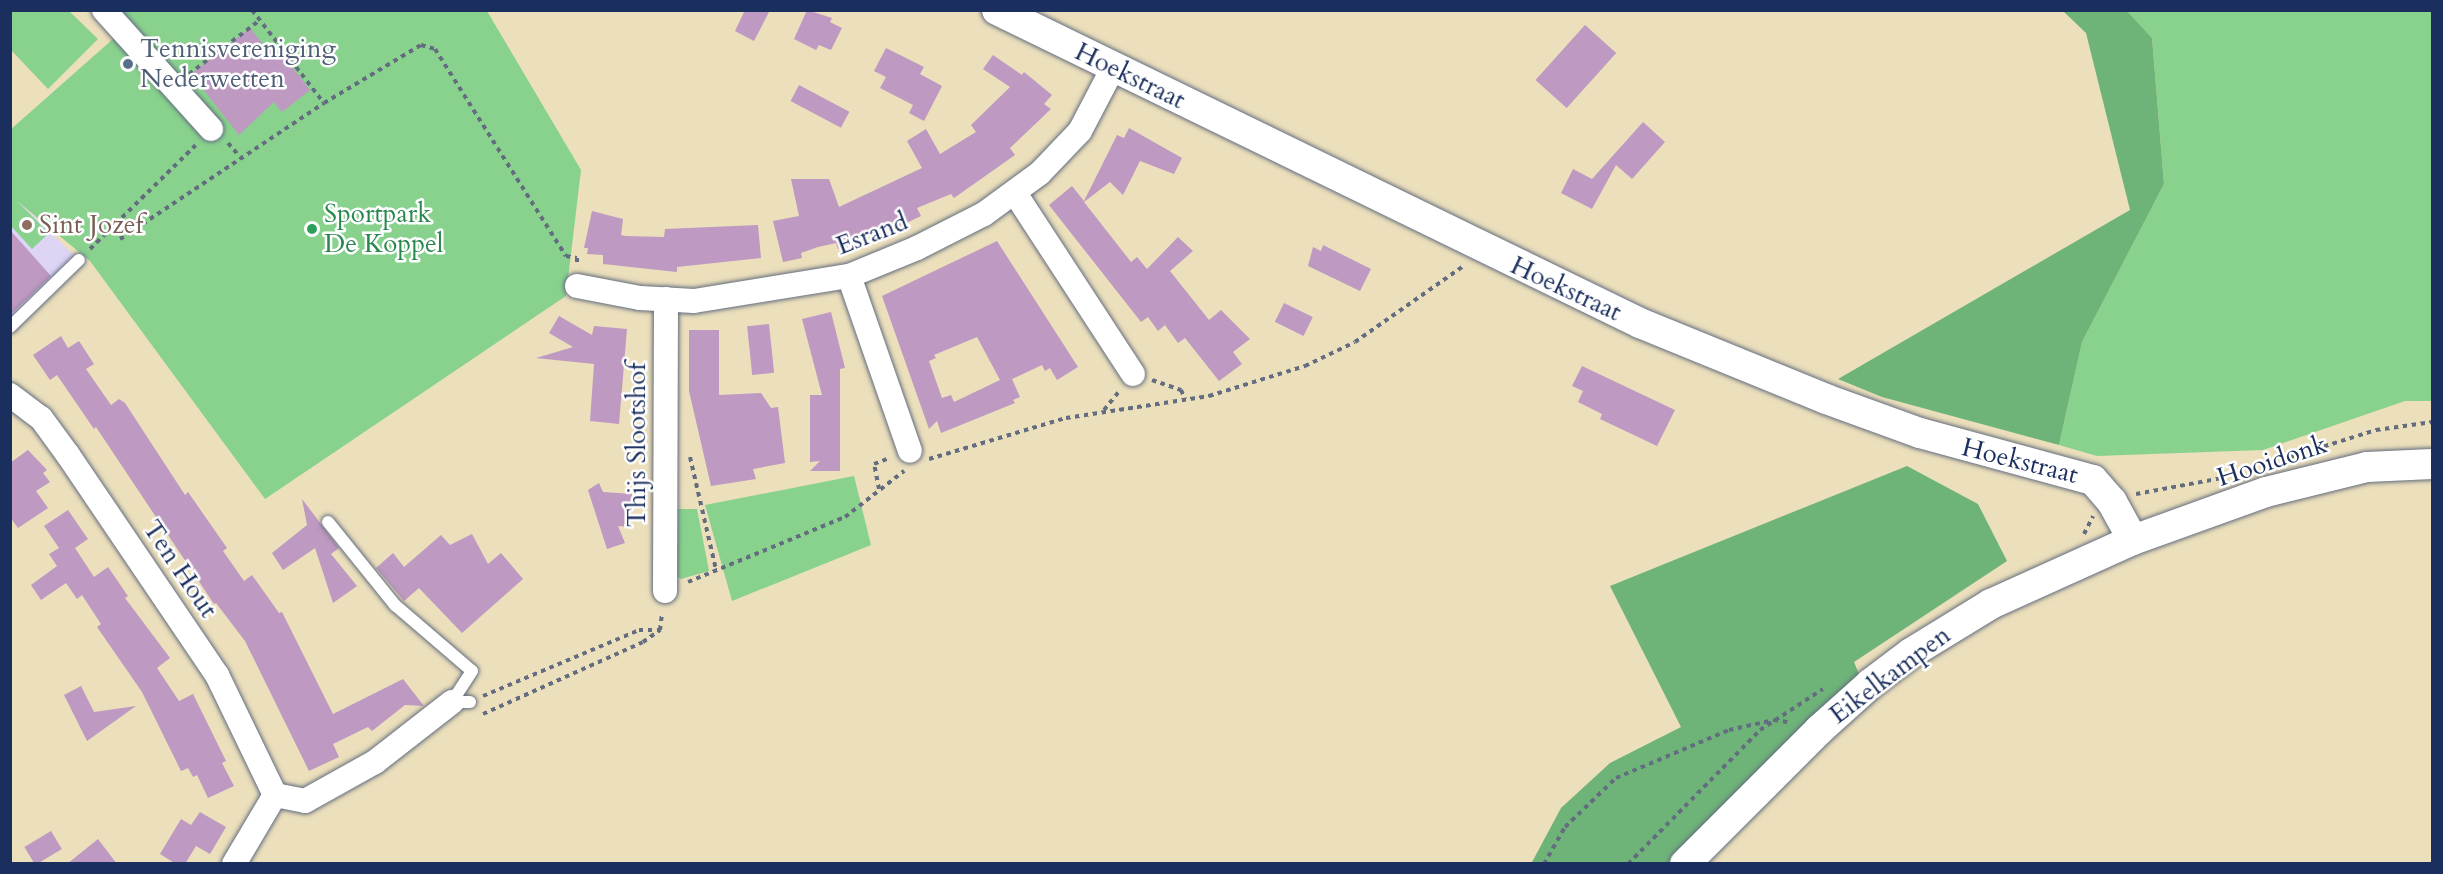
<!DOCTYPE html>
<style>
body{margin:0}
#map{position:relative;width:2443px;height:874px;overflow:hidden;background:#ebdfbc;font-family:Cardo,serif}
div>[style]{position:absolute}
.built>*{inset:0;background:#ded5f5}
.green>*{inset:0;background:#88d28e}
.forest>*{inset:0;background:#6eb479}
.building>*{inset:0;background:#be99c1;transform-origin:0 0}
.path>*{height:4px;margin-top:-2px;transform-origin:0;background:repeating-linear-gradient(90deg,#646d7f 0 4.5px,transparent 0 9px)}
.roads{filter:drop-shadow(0 0 2px #646d7f) drop-shadow(0 0 2px #646d7f)}
.service>*{height:12px;margin:-6px;padding:0 6px;transform-origin:6px;border-radius:6px;background:#fff}
.minor>*{height:24px;margin:-12px;padding:0 12px;transform-origin:12px;border-radius:12px;background:#fff}
.tertiary>*{height:30px;margin:-15px;padding:0 15px;transform-origin:15px;border-radius:15px;background:#fff}
.dots>*{width:16px;height:16px;translate:-50% -50%;box-sizing:border-box;border:3px solid #fff;border-radius:50%}
span{translate:-50% -50%;white-space:nowrap;text-align:center;line-height:1.15;-webkit-text-stroke:5px #fff;paint-order:stroke}
.service-label{font-size:26px;color:#4e5e75}
.left{translate:0 -50%;text-align:left}
.street-label{font-size:26px;color:#1b2f5e}
.leisure-label{font-size:26px;color:#27864d}
.education-label{font-size:26px;color:#785e54}
.frame{position:absolute;inset:0;border:12px solid #1b2f5e;pointer-events:none}
</style>
<div id="map">
<div class="built">
<i style="clip-path:polygon(10px 193px,77px 258px,10px 321px)"></i>
</div>
<div class="green">
<i style="clip-path:polygon(11px 10px,69px 11px,98px 39px,48px 89px,11px 50px)"></i>
<i style="clip-path:polygon(114px 11px,487px 11px,581px 170px,566px 296px,265px 499px,90px 261px,17px 201px,49px 233px,32px 249px,11px 226px,10px 130px,130px 24px)"></i>
<i style="clip-path:polygon(2127px 11px,2432px 11px,2432px 401px,2405px 401px,2263px 450px,2097px 456px,2059px 445px,2082px 342px,2164px 184px,2152px 38px)"></i>
<i style="clip-path:polygon(854px 476px,871px 545px,732px 601px,705px 505px)"></i>
<i style="clip-path:polygon(675px 509px,697px 509px,709px 571px,681px 579px,672px 573px)"></i>
</div>
<div class="forest">
<i style="clip-path:polygon(2063px 11px,2127px 11px,2152px 38px,2164px 184px,2082px 342px,2059px 445px,1882px 397px,1838px 379px,2130px 210px,2086px 33px)"></i>
<i style="clip-path:polygon(1907px 466px,1978px 504px,2007px 561px,1854px 662px,1861px 679px,1791px 741px,1670px 863px,1531px 864px,1561px 808px,1610px 763px,1681px 727px,1610px 586px)"></i>
</div>
<div class="building">
<i style="clip-path:polygon(745px 10px,770px 10px,754px 41px,735px 31px)"></i>
<i style="clip-path:polygon(807px 10px,832px 18px,830px 22px,842px 28px,831px 50px,819px 45px,816px 50px,794px 39px)"></i>
<i style="left:1585px;top:25px;width:42px;height:74px;rotate:42deg"></i>
<i style="clip-path:polygon(250px 28px,268px 50px,275px 45px,310px 90px,282px 112px,274px 102px,239px 135px,191px 74px)"></i>
<i style="clip-path:polygon(886px 48px,924px 67px,920px 74px,942px 86px,924px 121px,909px 113px,913px 105px,880px 88px,886px 77px,874px 71px)"></i>
<i style="clip-path:polygon(993px 55px,1022px 75px,1024px 72px,1052px 95px,1044px 104px,1051px 109px,1010px 148px,1015px 155px,954px 198px,951px 194px,917px 208px,921px 216px,898px 227px,895px 221px,861px 235px,863px 241px,838px 249px,836px 243px,818px 247px,801px 253px,802px 258px,783px 262px,773px 221px,799px 216px,791px 179px,829px 179px,839px 207px,922px 168px,907px 141px,926px 129px,940px 154px,976px 132px,971px 125px,1010px 87px,983px 69px)"></i>
<i style="left:799px;top:85px;width:57px;height:18px;rotate:28deg"></i>
<i style="clip-path:polygon(1643px 122px,1665px 142px,1632px 179px,1616px 165px,1592px 209px,1561px 193px,1573px 169px,1592px 179px)"></i>
<i style="clip-path:polygon(1129px 128px,1182px 158px,1174px 174px,1140px 161px,1123px 195px,1110px 182px,1084px 202px,1131px 262px,1137px 257px,1147px 269px,1178px 237px,1193px 251px,1170px 271px,1209px 320px,1221px 310px,1250px 339px,1233px 352px,1242px 364px,1219px 381px,1185px 338px,1178px 343px,1165px 325px,1158px 331px,1148px 317px,1141px 322px,1049px 205px,1072px 186px,1084px 201px,1117px 135px,1124px 138px)"></i>
<i style="clip-path:polygon(592px 211px,623px 219px,621px 235px,625px 236px,664px 237px,665px 229px,758px 225px,761px 258px,677px 267px,677px 272px,603px 264px,603px 255px,587px 254px,588px 248px,584px 248px)"></i>
<i style="clip-path:polygon(10px 230px,51px 276px,10px 315px)"></i>
<i style="clip-path:polygon(evenodd,997px 241px,1078px 367px,1057px 380px,1050px 368px,1045px 371px,1042px 365px,1012px 379px,1020px 397px,1013px 400px,1015px 403px,941px 433px,937px 421px,929px 429px,882px 296px,997px 241px,977px 337px,1000px 380px,954px 402px,951px 395px,942px 398px,929px 361px,936px 358px,934px 355px,977px 337px)"></i>
<i style="clip-path:polygon(1323px 245px,1371px 269px,1360px 291px,1308px 266px,1313px 247px,1321px 251px)"></i>
<i style="left:1284px;top:303px;width:32px;height:21px;rotate:26deg"></i>
<i style="clip-path:polygon(831px 312px,845px 368px,840px 369px,840px 471px,810px 471px,820px 461px,810px 462px,810px 395px,822px 395px,802px 319px)"></i>
<i style="clip-path:polygon(559px 316px,592px 335px,594px 326px,627px 329px,619px 424px,590px 421px,594px 364px,536px 358px,573px 347px,549px 333px)"></i>
<i style="left:769px;top:324px;width:49px;height:22px;rotate:84deg"></i>
<i style="clip-path:polygon(689px 330px,719px 330px,719px 395px,761px 393px,771px 408px,778px 407px,785px 463px,753px 469px,756px 479px,711px 486px,689px 391px)"></i>
<i style="clip-path:polygon(61px 336px,68px 348px,79px 341px,94px 364px,86px 369px,111px 405px,119px 399px,125px 403px,185px 495px,188px 492px,227px 548px,223px 551px,244px 581px,252px 575px,279px 613px,282px 612px,333px 714px,403px 679px,424px 706px,405px 705px,372px 731px,368px 727px,333px 744px,339px 757px,309px 771px,245px 641px,216px 603px,214px 604px,96px 427px,94px 429px,57px 375px,50px 380px,33px 355px)"></i>
<i style="clip-path:polygon(1582px 366px,1675px 410px,1657px 446px,1600px 419px,1602px 414px,1578px 402px,1583px 391px,1572px 386px)"></i>
<i style="clip-path:polygon(28px 450px,47px 470px,43px 473px,50px 482px,36px 491px,48px 508px,18px 528px,10px 517px,10px 463px)"></i>
<i style="clip-path:polygon(599px 483px,603px 492px,632px 494px,630px 527px,618px 526px,625px 543px,607px 549px,588px 490px)"></i>
<i style="clip-path:polygon(302px 499px,339px 548px,331px 554px,357px 586px,333px 603px,315px 548px,283px 570px,272px 553px,307px 525px)"></i>
<i style="clip-path:polygon(68px 510px,88px 539px,75px 548px,94px 577px,108px 567px,128px 596px,125px 598px,170px 658px,157px 668px,179px 701px,193px 694px,226px 761px,222px 763px,234px 786px,208px 798px,197px 775px,193px 777px,188px 768px,181px 771px,142px 692px,97px 627px,101px 624px,82px 595px,77px 599px,66px 583px,41px 600px,31px 585px,57px 566px,49px 554px,59px 548px,44px 526px)"></i>
<i style="clip-path:polygon(472px 534px,488px 564px,501px 553px,523px 579px,462px 633px,419px 588px,404px 601px,376px 568px,393px 553px,404px 567px,441px 535px,450px 545px)"></i>
<i style="clip-path:polygon(81px 686px,94px 712px,136px 706px,87px 741px,64px 695px)"></i>
<i style="clip-path:polygon(200px 812px,226px 827px,210px 854px,196px 846px,185px 864px,176px 864px,160px 854px,181px 819px,191px 825px)"></i>
<i style="left:51px;top:831px;width:21px;height:31px;rotate:59deg"></i>
<i style="clip-path:polygon(98px 839px,117px 864px,67px 864px)"></i>
</div>
<div class="path">
<i style="left:252px;top:10px;width:118px;rotate:52.3deg"></i>
<i style="left:189px;top:74px;width:89px;rotate:-37.3deg"></i>
<i style="left:228px;top:143px;width:20px;rotate:49deg"></i>
<i style="left:120px;top:239px;width:245px;rotate:-33.7deg"></i>
<i style="left:324px;top:103px;width:113px;rotate:-30.9deg"></i>
<i style="left:421px;top:45px;width:15px;rotate:16deg"></i>
<i style="left:435px;top:49px;width:245px;rotate:57.7deg"></i>
<i style="left:566px;top:256px;width:11px;rotate:10deg"></i>
<i style="left:577px;top:258px;width:6px;rotate:90deg"></i>
<i style="left:90px;top:249px;width:148px;rotate:-44.5deg"></i>
<i style="left:1152px;top:380px;width:31px;rotate:19deg"></i>
<i style="left:1181px;top:390px;width:10px;rotate:66deg"></i>
<i style="left:1104px;top:410px;width:26px;rotate:-51deg"></i>
<i style="left:690px;top:457px;width:116px;rotate:77deg"></i>
<i style="left:929px;top:459px;width:143px;rotate:-16.7deg"></i>
<i style="left:1066px;top:418px;width:145px;rotate:-8.7deg"></i>
<i style="left:1209px;top:396px;width:101px;rotate:-17.4deg"></i>
<i style="left:1305px;top:366px;width:55px;rotate:-25.6deg"></i>
<i style="left:1355px;top:342px;width:134px;rotate:-35deg"></i>
<i style="left:2281px;top:460px;width:100px;rotate:-17.5deg"></i>
<i style="left:2376px;top:430px;width:57px;rotate:-8.1deg"></i>
<i style="left:879px;top:489px;width:25px;rotate:-101deg"></i>
<i style="left:874px;top:464px;width:17px;rotate:-21deg"></i>
<i style="left:2136px;top:494px;width:87px;rotate:-10.5deg"></i>
<i style="left:2084px;top:534px;width:20px;rotate:-63deg"></i>
<i style="left:688px;top:582px;width:170px;rotate:-22.5deg"></i>
<i style="left:845px;top:517px;width:75px;rotate:-37.9deg"></i>
<i style="left:483px;top:696px;width:169px;rotate:-22.9deg"></i>
<i style="left:639px;top:630px;width:21px"></i>
<i style="left:660px;top:630px;width:17px;rotate:-83deg"></i>
<i style="left:483px;top:714px;width:175px;rotate:-24.2deg"></i>
<i style="left:643px;top:642px;width:21px;rotate:-35deg"></i>
<i style="left:1544px;top:864px;width:43px;rotate:-60.4deg"></i>
<i style="left:1565px;top:827px;width:71px;rotate:-43.9deg"></i>
<i style="left:1616px;top:778px;width:123px;rotate:-23deg"></i>
<i style="left:1729px;top:730px;width:46px;rotate:-12.5deg"></i>
<i style="left:1774px;top:720px;width:18px;rotate:9deg"></i>
<i style="left:1628px;top:864px;width:188px;rotate:-45.4deg"></i>
<i style="left:1760px;top:730px;width:75px;rotate:-33.1deg"></i>
</div>
<div class="roads">
<div class="service">
<i style="left:10px;top:327px;width:96px;rotate:-44.2deg"></i>
<i style="left:328px;top:522px;width:107px;rotate:51.1deg"></i>
<i style="left:395px;top:605px;width:101px;rotate:40.6deg"></i>
<i style="left:472px;top:671px;width:37px;rotate:123deg"></i>
<i style="left:452px;top:702px;width:18px"></i>
</div>
<div class="minor">
<i style="left:104px;top:10px;width:160px;rotate:48deg"></i>
<i style="left:1015px;top:193px;width:216px;rotate:56.9deg"></i>
<i style="left:849px;top:276px;width:185px;rotate:70.8deg"></i>
<i style="left:577px;top:286px;width:64px;rotate:10.8deg"></i>
<i style="left:640px;top:298px;width:54px;rotate:3.2deg"></i>
<i style="left:694px;top:301px;width:157px;rotate:-9.2deg"></i>
<i style="left:849px;top:276px;width:74px;rotate:-22.4deg"></i>
<i style="left:917px;top:248px;width:75px;rotate:-26.9deg"></i>
<i style="left:984px;top:214px;width:69px;rotate:-36.2deg"></i>
<i style="left:1040px;top:173px;width:58px;rotate:-46.4deg"></i>
<i style="left:1080px;top:131px;width:71px;rotate:-62.4deg"></i>
<i style="left:10px;top:395px;width:39px;rotate:37deg"></i>
<i style="left:41px;top:418px;width:46px;rotate:53.9deg"></i>
<i style="left:68px;top:455px;width:266px;rotate:55.9deg"></i>
<i style="left:217px;top:675px;width:133px;rotate:64.2deg"></i>
<i style="left:665px;top:591px;width:292px;rotate:-89.8deg"></i>
<i style="left:234px;top:864px;width:80px;rotate:-59.3deg"></i>
<i style="left:275px;top:795px;width:31px;rotate:11deg"></i>
<i style="left:305px;top:801px;width:80px;rotate:-29.1deg"></i>
<i style="left:375px;top:762px;width:98px;rotate:-37.9deg"></i>
</div>
<div class="tertiary">
<i style="left:997px;top:10px;width:715px;rotate:25.96deg"></i>
<i style="left:1640px;top:323px;width:201px;rotate:22.2deg"></i>
<i style="left:1826px;top:399px;width:100px;rotate:19.9deg"></i>
<i style="left:1920px;top:433px;width:179px;rotate:15.2deg"></i>
<i style="left:2093px;top:480px;width:29px;rotate:49deg"></i>
<i style="left:2112px;top:502px;width:43px;rotate:61.1deg"></i>
<i style="left:1685px;top:864px;width:190px;rotate:-45deg"></i>
<i style="left:1819px;top:730px;width:69px;rotate:-42deg"></i>
<i style="left:1870px;top:684px;width:51px;rotate:-37.1deg"></i>
<i style="left:1911px;top:653px;width:94px;rotate:-31.5deg"></i>
<i style="left:1991px;top:604px;width:156px;rotate:-24.3deg"></i>
<i style="left:2133px;top:540px;width:141px;rotate:-19.8deg"></i>
<i style="left:2266px;top:492px;width:104px;rotate:-13.9deg"></i>
<i style="left:2367px;top:467px;width:65px;rotate:-2.6deg"></i>
</div>
</div>
<div class="dots">
<i style="left:128px;top:64px;background:#5c6f8a"></i>
<i style="left:27px;top:225px;background:#8d6e63"></i>
<i style="left:312px;top:229px;background:#2e9e5b"></i>
</div>
<div class="service-label">
<span class="left" style="left:140px;top:64px">Tennisvereniging<br>Nederwetten</span>
</div>
<div class="street-label">
<span style="left:1130px;top:76px;rotate:26deg">Hoekstraat</span>
<span style="left:872px;top:234px;rotate:-21deg">Esrand</span>
<span style="left:1566px;top:289px;rotate:25deg">Hoekstraat</span>
<span style="left:637px;top:445px;rotate:-90deg">Thijs Slootshof</span>
<span style="left:2020px;top:461px;rotate:14deg">Hoekstraat</span>
<span style="left:2272px;top:461px;rotate:-18deg">Hooidonk</span>
<span style="left:180px;top:569px;rotate:56deg">Ten Hout</span>
<span style="left:1890px;top:675px;rotate:-37deg">Eikelkampen</span>
</div>
<div class="leisure-label">
<span class="left" style="left:324px;top:229px">Sportpark<br>De Koppel</span>
</div>
<div class="education-label">
<span class="left" style="left:39px;top:225px">Sint Jozef</span>
</div>
<div class="frame"></div>
</div>
